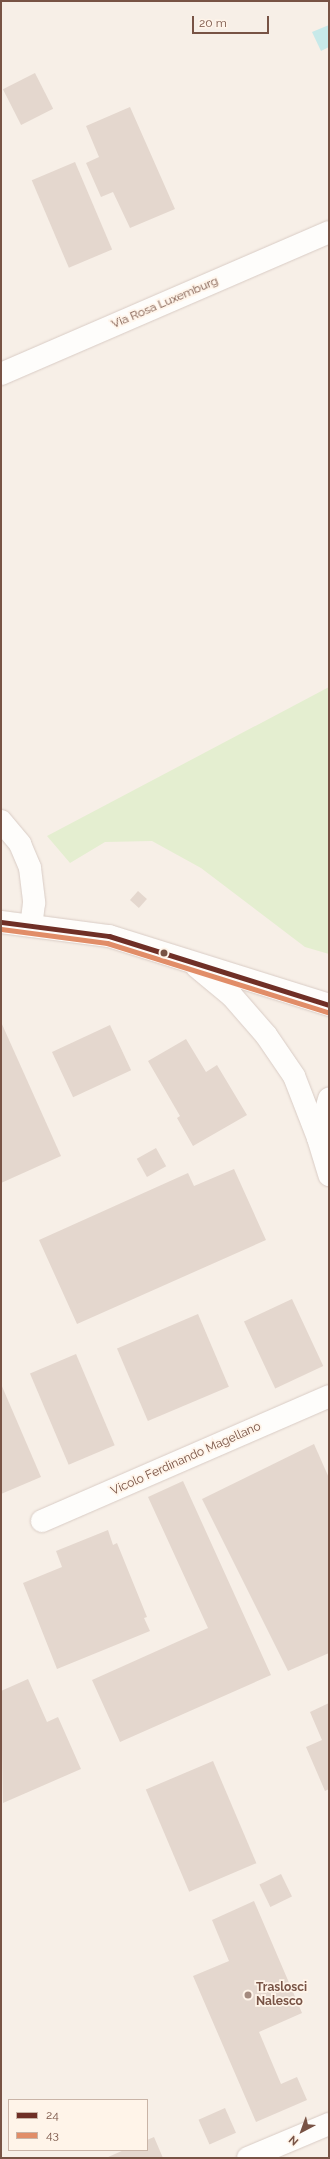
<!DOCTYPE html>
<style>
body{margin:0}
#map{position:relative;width:330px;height:2159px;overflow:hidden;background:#f7efe7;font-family:Raleway,sans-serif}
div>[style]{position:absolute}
.green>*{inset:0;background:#e4eed0}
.water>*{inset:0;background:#c7e9e9}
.building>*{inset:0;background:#e4d7ce;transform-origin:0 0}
.roads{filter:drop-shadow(0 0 1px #d9ccc5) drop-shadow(0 0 1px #d9ccc5)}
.minor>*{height:22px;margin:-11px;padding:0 11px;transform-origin:11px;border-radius:11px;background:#fefdfb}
.bus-1>*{height:5px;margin:-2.5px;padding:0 2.5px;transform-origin:2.5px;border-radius:2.5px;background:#6f2f26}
.bus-2>*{height:5px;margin:-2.5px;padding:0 2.5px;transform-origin:2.5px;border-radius:2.5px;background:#e18d68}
.dots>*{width:11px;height:11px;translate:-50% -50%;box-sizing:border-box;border:2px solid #fff4e9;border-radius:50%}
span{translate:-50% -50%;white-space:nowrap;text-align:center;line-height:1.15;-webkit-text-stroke:3.5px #fff4e9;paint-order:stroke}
.street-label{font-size:12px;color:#785345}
.poi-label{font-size:12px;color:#785345;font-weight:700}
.left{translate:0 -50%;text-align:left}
.frame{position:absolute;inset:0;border:2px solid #785345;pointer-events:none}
.legend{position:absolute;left:8px;top:2099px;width:140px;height:52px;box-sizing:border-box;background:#fff4e9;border:1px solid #c9b4a7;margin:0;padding:5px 7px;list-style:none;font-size:12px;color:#785345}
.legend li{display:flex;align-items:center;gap:8px;height:20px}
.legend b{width:20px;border:1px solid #c9b4a7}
.north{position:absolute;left:282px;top:2111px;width:40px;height:40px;-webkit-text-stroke:3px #fff4e9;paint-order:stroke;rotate:221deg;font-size:11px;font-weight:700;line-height:16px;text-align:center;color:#785345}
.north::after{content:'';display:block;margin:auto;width:14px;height:18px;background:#785345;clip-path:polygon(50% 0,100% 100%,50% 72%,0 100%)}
.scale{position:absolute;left:192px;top:16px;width:77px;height:18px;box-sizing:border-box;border:2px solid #785345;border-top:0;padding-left:5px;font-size:12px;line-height:14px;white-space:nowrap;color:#785345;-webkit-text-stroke:3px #fff4e9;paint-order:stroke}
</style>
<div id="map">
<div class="green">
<i style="clip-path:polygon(329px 687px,329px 954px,305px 947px,201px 868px,152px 841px,105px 842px,70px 863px,47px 836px)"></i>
</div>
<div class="water">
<i style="clip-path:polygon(329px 25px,329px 47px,321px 51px,312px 32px)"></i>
</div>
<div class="building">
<i style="left:35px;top:73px;width:40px;height:36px;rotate:63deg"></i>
<i style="clip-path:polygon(130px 107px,175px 209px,130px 228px,113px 192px,101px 197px,86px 163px,99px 157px,86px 126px)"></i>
<i style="left:75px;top:162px;width:95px;height:47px;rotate:67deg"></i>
<i style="left:138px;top:891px;width:12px;height:12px;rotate:42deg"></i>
<i style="clip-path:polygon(1px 1022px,61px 1156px,1px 1183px)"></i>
<i style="left:110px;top:1025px;width:50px;height:64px;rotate:65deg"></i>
<i style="clip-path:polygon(186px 1039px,206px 1072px,217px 1065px,247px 1115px,193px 1146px,177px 1118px,180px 1116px,148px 1061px)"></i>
<i style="left:156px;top:1148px;width:21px;height:22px;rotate:61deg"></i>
<i style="clip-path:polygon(234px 1169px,266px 1240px,77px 1324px,39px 1240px,188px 1173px,194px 1186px)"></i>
<i style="left:292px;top:1299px;width:74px;height:53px;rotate:65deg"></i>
<i style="left:198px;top:1314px;width:79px;height:88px;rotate:67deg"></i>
<i style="left:76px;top:1354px;width:99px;height:50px;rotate:67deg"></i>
<i style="clip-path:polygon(1px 1384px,41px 1477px,1px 1494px)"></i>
<i style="clip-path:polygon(314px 1444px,329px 1478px,329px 1653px,288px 1671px,202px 1499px)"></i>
<i style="clip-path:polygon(183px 1481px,271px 1675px,120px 1742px,92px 1680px,208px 1628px,148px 1497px)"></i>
<i style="clip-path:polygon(108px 1530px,113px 1545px,117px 1543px,147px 1617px,144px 1618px,150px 1631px,57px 1669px,23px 1583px,62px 1567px,56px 1551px)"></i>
<i style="clip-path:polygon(28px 1679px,47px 1722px,58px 1717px,81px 1769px,3px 1803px,1px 1691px)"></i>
<i style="clip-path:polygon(329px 1703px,329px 1789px,325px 1791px,306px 1747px,322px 1740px,310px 1712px)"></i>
<i style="left:213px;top:1761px;width:111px;height:73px;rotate:67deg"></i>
<i style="left:281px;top:1874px;width:25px;height:24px;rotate:64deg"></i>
<i style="clip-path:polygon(254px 1901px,302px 2013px,259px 2032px,281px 2084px,297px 2077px,307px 2100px,256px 2122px,193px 1976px,229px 1961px,212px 1920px)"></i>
<i style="left:225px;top:2108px;width:27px;height:29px;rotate:66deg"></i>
<i style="clip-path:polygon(154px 2137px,163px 2158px,106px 2158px,124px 2150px,147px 2150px,147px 2140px)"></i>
</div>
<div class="roads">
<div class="minor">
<i style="left:1px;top:374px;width:357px;rotate:-23.4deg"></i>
<i style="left:1px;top:821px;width:30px;rotate:50deg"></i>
<i style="left:20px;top:844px;width:26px;rotate:67deg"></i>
<i style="left:30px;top:868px;width:35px;rotate:83deg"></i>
<i style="left:34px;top:903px;width:23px;rotate:97deg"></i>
<i style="left:1px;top:922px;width:109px;rotate:7.4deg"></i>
<i style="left:109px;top:936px;width:231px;rotate:17.4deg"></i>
<i style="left:197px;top:967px;width:45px;rotate:39.6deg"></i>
<i style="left:232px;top:996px;width:52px;rotate:48.9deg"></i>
<i style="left:266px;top:1035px;width:50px;rotate:55.7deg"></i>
<i style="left:294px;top:1076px;width:66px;rotate:68.8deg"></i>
<i style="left:318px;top:1138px;width:39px;rotate:73deg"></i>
<i style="left:318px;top:1138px;width:41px;rotate:-74.2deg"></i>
<i style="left:42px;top:1521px;width:313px;rotate:-23.5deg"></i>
<i style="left:248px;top:2158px;width:88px;rotate:-22.8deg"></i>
</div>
</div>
<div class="bus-1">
<i style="left:1px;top:922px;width:109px;rotate:7.4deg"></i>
<i style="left:109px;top:936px;width:231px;rotate:17.4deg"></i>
</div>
<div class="bus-2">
<i style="left:1px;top:929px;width:107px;rotate:7.5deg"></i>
<i style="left:107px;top:943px;width:231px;rotate:17.4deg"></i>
</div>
<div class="dots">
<i style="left:164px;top:953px;background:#785345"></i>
<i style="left:248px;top:1995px;background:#a48a7e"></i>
</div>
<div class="street-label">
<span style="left:165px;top:303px;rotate:-23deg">Via Rosa Luxemburg</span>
<span style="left:186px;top:1459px;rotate:-24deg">Vicolo Ferdinando Magellano</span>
</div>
<div class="poi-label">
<span class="left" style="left:256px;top:1995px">Traslosci<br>Nalesco</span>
</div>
<div class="frame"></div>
<ul class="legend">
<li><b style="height:5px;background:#6f2f26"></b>24</li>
<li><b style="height:5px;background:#e18d68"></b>43</li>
</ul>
<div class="north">N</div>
<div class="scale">20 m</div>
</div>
